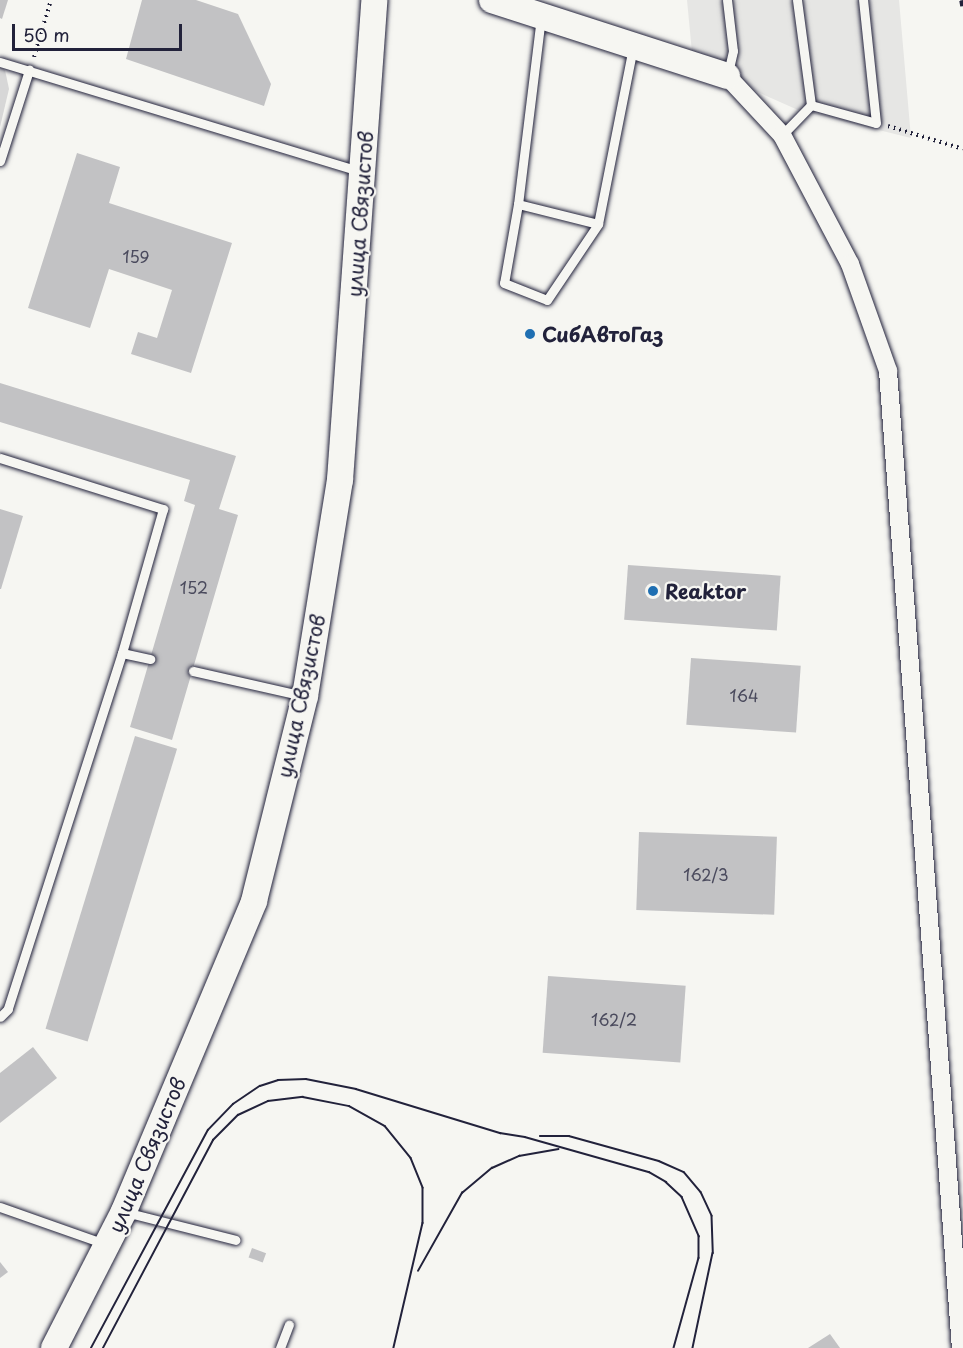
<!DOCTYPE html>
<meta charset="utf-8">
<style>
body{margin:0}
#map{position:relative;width:963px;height:1348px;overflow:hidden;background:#f6f6f2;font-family:"Playpen Sans",sans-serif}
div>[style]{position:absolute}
.built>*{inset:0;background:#e6e6e4}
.green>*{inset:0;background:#d7d7d7}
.building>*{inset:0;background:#c2c2c4;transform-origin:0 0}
.path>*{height:4px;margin-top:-2px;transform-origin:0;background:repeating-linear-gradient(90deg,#22223b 0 1.5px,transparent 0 6px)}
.roads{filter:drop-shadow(0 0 2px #22223b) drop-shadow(0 0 2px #22223b)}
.lane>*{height:9px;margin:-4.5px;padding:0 4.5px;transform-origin:4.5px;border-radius:4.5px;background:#f6f6f2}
.street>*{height:18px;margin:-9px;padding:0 9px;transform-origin:9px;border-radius:9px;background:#f6f6f2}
.secondary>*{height:26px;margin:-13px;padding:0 13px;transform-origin:13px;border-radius:13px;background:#f6f6f2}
.tram>*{height:1.5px;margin:-0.75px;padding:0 0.75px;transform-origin:0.75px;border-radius:0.75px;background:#22223b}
.rail>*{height:4.5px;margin-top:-2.25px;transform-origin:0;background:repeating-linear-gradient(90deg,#22223b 0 9px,transparent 0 13.5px)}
.dots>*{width:16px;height:16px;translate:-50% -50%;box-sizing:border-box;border:3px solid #f6f6f2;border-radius:50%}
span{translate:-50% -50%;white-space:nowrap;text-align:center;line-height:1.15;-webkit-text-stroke:4.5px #f6f6f2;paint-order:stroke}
.number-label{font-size:16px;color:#4a4a5d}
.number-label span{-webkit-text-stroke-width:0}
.street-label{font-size:20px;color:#22223b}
.poi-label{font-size:20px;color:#22223b;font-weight:700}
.left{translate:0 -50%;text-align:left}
.scale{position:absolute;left:12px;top:24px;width:170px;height:27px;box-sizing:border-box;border:3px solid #22223b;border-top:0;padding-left:8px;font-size:18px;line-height:21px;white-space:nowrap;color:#22223b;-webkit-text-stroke:4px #f6f6f2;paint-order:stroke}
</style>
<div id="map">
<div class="built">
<i style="clip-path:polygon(687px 0,899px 0,911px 138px,798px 110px,693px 63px)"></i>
</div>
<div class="green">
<i style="clip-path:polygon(0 67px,5px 70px,9px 89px,0 127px)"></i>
</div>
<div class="building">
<i style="clip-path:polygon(0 0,8px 0,2px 19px,0 18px)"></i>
<i style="clip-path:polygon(142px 0,196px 0,238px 14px,271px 84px,264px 106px,126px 59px)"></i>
<i style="clip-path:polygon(77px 153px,120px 167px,109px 203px,232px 243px,191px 373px,131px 354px,138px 332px,157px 338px,172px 290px,109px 269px,90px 328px,28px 308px)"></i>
<i style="clip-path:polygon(0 383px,236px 456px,219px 509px,238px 515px,172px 740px,130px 727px,195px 505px,184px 501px,190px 480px,0 422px)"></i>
<i style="clip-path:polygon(0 509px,23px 516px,1px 589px,0 589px)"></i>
<i style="left:628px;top:565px;width:153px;height:55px;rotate:4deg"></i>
<i style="left:691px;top:658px;width:110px;height:67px;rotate:4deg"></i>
<i style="left:135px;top:736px;width:44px;height:306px;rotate:17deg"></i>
<i style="left:639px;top:832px;width:138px;height:78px;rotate:2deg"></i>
<i style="left:548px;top:976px;width:138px;height:77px;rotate:4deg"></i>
<i style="clip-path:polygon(33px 1047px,57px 1078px,0 1123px,0 1073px)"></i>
<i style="left:252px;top:1248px;width:15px;height:10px;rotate:20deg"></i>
<i style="clip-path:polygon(0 1262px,8px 1272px,0 1278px)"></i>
<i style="clip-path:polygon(830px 1334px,840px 1348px,808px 1348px)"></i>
</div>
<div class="path">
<i style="left:34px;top:57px;width:59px;rotate:-73.4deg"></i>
<i style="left:888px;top:126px;width:78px;rotate:17deg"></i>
</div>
<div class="roads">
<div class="lane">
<i style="left:727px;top:0;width:51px;rotate:83.3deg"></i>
<i style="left:733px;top:51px;width:23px;rotate:103deg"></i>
<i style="left:797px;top:0;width:106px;rotate:82.4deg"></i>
<i style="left:541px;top:17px;width:188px;rotate:97deg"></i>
<i style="left:518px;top:204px;width:80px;rotate:100deg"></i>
<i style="left:504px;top:283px;width:46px;rotate:21.6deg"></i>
<i style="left:547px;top:300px;width:92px;rotate:-56.1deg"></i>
<i style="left:598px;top:224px;width:179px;rotate:-78.8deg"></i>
<i style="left:0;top:62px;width:375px;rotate:16.9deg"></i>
<i style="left:782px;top:135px;width:42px;rotate:-46deg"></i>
<i style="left:811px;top:105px;width:67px;rotate:15.5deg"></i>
<i style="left:876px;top:123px;width:124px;rotate:-96deg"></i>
<i style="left:0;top:161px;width:96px;rotate:-72.3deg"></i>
<i style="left:518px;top:204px;width:82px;rotate:14deg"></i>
<i style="left:0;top:458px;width:171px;rotate:17.4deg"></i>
<i style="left:163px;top:509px;width:150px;rotate:105.9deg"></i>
<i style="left:122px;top:653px;width:374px;rotate:107.8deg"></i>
<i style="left:8px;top:1009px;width:11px;rotate:135deg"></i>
<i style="left:122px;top:653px;width:29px;rotate:12deg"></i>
<i style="left:193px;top:671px;width:114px;rotate:12.7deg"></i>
<i style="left:0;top:1207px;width:111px;rotate:19.4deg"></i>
<i style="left:125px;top:1212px;width:114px;rotate:14.2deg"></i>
<i style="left:280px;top:1348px;width:25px;rotate:-69deg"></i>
</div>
<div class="street">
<i style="left:727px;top:76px;width:81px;rotate:47deg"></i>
<i style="left:782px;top:135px;width:146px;rotate:62.2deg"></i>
<i style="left:850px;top:264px;width:114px;rotate:70.4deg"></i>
<i style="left:888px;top:371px;width:980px;rotate:85.73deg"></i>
</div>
<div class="secondary">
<i style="left:492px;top:0;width:247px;rotate:17.9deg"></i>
<i style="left:54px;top:1348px;width:154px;rotate:-62.9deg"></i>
<i style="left:124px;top:1211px;width:336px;rotate:-67.2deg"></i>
<i style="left:254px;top:901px;width:211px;rotate:-76deg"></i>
<i style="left:305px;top:696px;width:219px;rotate:-80.8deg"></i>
<i style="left:340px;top:480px;width:481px;rotate:-85.9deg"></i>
</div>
</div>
<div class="tram">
<i style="left:540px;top:1136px;width:29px"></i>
<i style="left:569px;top:1136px;width:93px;rotate:15.5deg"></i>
<i style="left:659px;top:1161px;width:27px;rotate:24deg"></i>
<i style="left:684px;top:1172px;width:26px;rotate:50deg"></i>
<i style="left:701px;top:1192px;width:26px;rotate:65deg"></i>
<i style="left:712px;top:1216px;width:37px;rotate:88deg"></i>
<i style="left:713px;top:1253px;width:97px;rotate:101.9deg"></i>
<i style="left:418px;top:1271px;width:90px;rotate:-60.6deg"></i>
<i style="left:462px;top:1193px;width:39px;rotate:-40deg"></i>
<i style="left:492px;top:1168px;width:30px;rotate:-24deg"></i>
<i style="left:519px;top:1156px;width:40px;rotate:-10deg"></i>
<i style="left:91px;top:1348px;width:247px;rotate:-61.8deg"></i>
<i style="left:208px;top:1130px;width:36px;rotate:-46deg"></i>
<i style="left:233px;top:1104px;width:32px;rotate:-34deg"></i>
<i style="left:260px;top:1086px;width:19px;rotate:-18deg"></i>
<i style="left:278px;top:1080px;width:28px;rotate:-2deg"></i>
<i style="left:306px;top:1079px;width:51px;rotate:11.3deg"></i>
<i style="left:356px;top:1089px;width:151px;rotate:17deg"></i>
<i style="left:500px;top:1133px;width:25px;rotate:9deg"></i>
<i style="left:525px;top:1137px;width:129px;rotate:15.8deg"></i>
<i style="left:649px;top:1172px;width:20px;rotate:30deg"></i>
<i style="left:666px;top:1182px;width:22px;rotate:43deg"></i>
<i style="left:682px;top:1197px;width:43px;rotate:66.4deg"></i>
<i style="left:699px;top:1236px;width:22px;rotate:90deg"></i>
<i style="left:699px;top:1258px;width:93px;rotate:105.5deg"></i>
<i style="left:103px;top:1348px;width:235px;rotate:-62.1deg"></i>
<i style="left:213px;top:1140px;width:35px;rotate:-45deg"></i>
<i style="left:238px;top:1115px;width:33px;rotate:-25deg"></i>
<i style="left:268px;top:1101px;width:35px;rotate:-7deg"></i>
<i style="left:303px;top:1097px;width:47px;rotate:11.1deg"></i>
<i style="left:349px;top:1106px;width:41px;rotate:29.1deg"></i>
<i style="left:385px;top:1126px;width:41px;rotate:50.9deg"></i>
<i style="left:411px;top:1158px;width:32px;rotate:68deg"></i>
<i style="left:423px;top:1188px;width:35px;rotate:90deg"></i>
<i style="left:423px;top:1223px;width:128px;rotate:103.1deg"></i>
</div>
<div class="rail">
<i style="left:962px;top:0;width:6px;rotate:81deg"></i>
</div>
<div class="dots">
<i style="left:530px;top:334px;background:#1f6fb2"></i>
<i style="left:653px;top:591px;background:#1f6fb2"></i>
</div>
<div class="number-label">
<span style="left:136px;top:256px">159</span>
<span style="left:194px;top:587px">152</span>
<span style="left:744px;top:695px">164</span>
<span style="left:706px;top:874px">162/3</span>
<span style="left:614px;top:1019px">162/2</span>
</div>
<div class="street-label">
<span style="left:360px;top:214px;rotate:-86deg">улица Связистов</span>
<span style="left:301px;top:696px;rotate:-78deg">улица Связистов</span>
<span style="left:147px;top:1155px;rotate:-67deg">улица Связистов</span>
</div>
<div class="poi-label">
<span class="left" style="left:542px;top:334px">СибАвтоГаз</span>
<span class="left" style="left:665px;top:591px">Reaktor</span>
</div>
<div class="scale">50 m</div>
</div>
